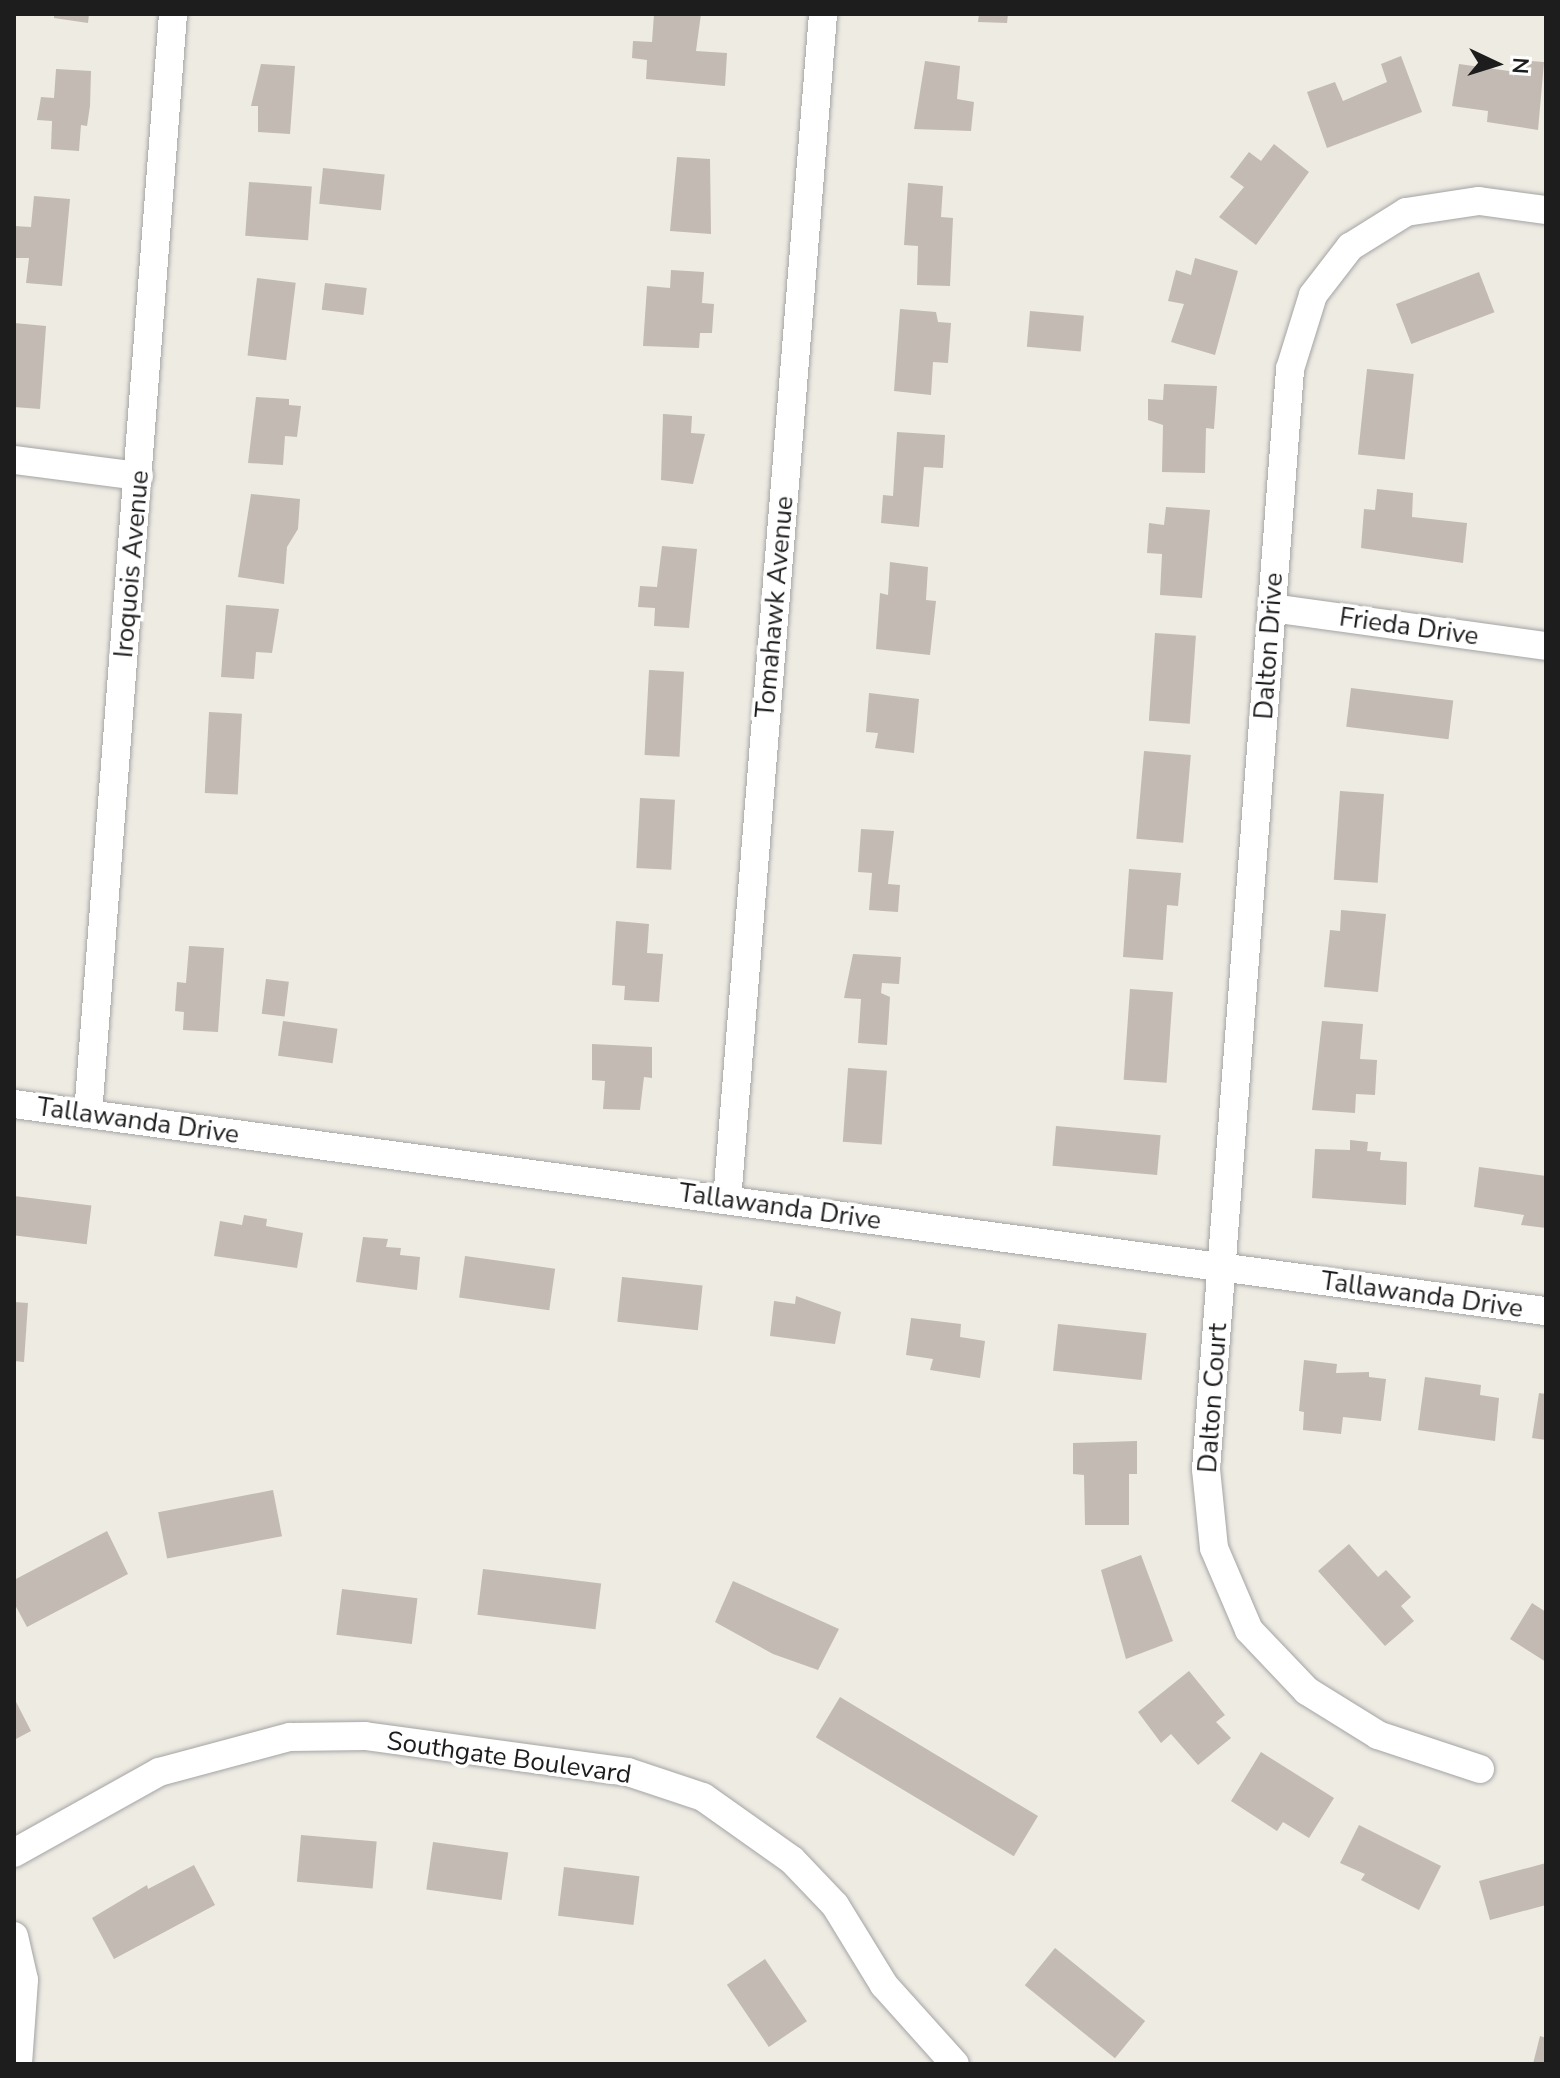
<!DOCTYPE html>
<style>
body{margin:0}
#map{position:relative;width:1560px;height:2078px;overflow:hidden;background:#eeebe3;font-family:"Nunito Sans",sans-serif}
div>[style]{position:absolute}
.building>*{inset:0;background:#c2bab3;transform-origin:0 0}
.roads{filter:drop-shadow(0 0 2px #a4a4a4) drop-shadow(0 0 2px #a4a4a4)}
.minor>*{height:28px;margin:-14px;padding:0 14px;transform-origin:14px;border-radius:14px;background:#fff}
span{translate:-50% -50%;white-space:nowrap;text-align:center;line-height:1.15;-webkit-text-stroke:7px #fff;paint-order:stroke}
.street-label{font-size:26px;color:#1d1d1d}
.frame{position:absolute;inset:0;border:16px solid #1d1d1d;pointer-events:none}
.north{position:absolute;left:1456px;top:24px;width:80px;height:80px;-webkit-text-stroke:6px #fff;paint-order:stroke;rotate:94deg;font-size:22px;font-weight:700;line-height:32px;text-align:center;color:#1d1d1d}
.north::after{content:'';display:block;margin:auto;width:28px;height:36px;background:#1d1d1d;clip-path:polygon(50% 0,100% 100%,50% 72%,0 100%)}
</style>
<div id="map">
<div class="building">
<i style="clip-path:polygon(54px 14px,89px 14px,88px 23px,54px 18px)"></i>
<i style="clip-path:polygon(654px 14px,701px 14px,696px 51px,727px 53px,725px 86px,646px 79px,647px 60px,632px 58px,633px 41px,652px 42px)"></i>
<i style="clip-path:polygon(979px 14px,1008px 14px,1007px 23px,978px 22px)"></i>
<i style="clip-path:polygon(1401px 56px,1422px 112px,1327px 148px,1307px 92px,1335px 82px,1343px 101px,1387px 82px,1381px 64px)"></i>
<i style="clip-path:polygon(1517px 60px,1544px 62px,1538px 130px,1487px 122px,1488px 111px,1452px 106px,1459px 64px,1516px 72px)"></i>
<i style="clip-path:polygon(925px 61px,960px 66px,957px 99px,974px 102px,971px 131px,914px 129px)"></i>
<i style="clip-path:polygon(261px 64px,295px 66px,290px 134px,258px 132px,258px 106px,251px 106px)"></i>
<i style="clip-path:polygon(56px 69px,91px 71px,90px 106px,87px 126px,81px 125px,79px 151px,51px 149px,52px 121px,37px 120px,41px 97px,54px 98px)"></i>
<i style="clip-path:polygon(1274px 144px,1309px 172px,1256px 245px,1219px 217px,1244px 187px,1230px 177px,1249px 152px,1261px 161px)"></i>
<i style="clip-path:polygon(677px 157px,710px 159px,711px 234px,670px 231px)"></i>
<i style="left:323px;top:168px;width:62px;height:36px;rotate:6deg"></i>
<i style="left:249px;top:182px;width:63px;height:54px;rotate:4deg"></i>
<i style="clip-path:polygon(908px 183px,943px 186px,941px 217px,953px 218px,950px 286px,917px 285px,918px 246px,904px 245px)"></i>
<i style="clip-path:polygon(34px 196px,70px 199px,62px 286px,26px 283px,29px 258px,14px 258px,14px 226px,31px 227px)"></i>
<i style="clip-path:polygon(1195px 258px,1238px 271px,1215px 355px,1171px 342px,1184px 304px,1168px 301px,1176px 270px,1191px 275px)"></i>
<i style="clip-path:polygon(671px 270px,704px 272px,702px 303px,714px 304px,712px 333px,700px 333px,699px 348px,643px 346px,647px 286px,670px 288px)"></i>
<i style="left:1479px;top:272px;width:43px;height:89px;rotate:69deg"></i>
<i style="left:257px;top:278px;width:39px;height:78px;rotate:7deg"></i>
<i style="left:325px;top:283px;width:42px;height:27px;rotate:7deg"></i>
<i style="clip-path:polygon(900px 309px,936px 312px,938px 322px,951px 323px,948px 363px,933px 362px,931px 395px,894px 391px)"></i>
<i style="left:1030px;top:311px;width:54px;height:36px;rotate:5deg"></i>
<i style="clip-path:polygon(14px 323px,46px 326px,40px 409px,14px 407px)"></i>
<i style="left:1367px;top:369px;width:47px;height:86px;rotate:6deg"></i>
<i style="clip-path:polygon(1164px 384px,1217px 386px,1214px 429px,1206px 428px,1205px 473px,1162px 472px,1163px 425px,1148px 420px,1148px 399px,1163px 400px)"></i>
<i style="clip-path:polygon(256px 397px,289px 399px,289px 405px,301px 406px,297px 437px,285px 436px,283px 465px,248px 463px)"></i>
<i style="clip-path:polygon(663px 414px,692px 416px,691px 433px,705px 434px,693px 484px,661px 480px)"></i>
<i style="clip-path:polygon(897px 432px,945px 435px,943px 468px,924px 467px,919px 527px,881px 523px,883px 495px,893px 496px)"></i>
<i style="clip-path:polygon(1377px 489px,1413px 493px,1412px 517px,1467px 523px,1463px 563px,1361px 548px,1364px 509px,1375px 510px)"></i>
<i style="clip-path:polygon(251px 494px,300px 499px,298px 529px,287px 547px,284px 584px,238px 577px)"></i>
<i style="clip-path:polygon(1166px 507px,1210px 510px,1202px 598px,1160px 595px,1162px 554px,1147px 553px,1149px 523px,1164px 525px)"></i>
<i style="clip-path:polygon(662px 546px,697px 549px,689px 628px,654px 626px,655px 608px,638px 607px,640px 586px,657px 587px)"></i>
<i style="clip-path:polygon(890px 562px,928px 567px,926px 600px,936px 601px,930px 655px,876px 649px,880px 593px,888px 595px)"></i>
<i style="clip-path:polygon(226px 605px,279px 609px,272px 653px,256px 652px,254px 679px,221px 677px)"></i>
<i style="left:1155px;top:633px;width:41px;height:88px;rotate:4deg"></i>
<i style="left:649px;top:670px;width:35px;height:85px;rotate:3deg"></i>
<i style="left:1351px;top:688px;width:103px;height:39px;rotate:7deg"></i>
<i style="clip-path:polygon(869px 693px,919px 699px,914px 753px,875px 748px,878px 733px,866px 732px)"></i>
<i style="left:209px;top:712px;width:33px;height:81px;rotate:3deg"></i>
<i style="left:1144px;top:751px;width:47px;height:88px;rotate:5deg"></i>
<i style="left:1340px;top:791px;width:44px;height:89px;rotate:4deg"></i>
<i style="left:640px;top:798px;width:35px;height:70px;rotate:3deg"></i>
<i style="clip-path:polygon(861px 829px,894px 831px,888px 884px,900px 885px,898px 912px,869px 910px,872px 873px,858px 872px)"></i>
<i style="clip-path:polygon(1129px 869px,1181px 873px,1178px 906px,1167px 905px,1163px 960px,1123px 957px)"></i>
<i style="clip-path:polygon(1341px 910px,1386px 914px,1378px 992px,1324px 987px,1330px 930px,1340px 931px)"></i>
<i style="clip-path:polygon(616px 921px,649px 924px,647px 953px,663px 954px,659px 1002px,624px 1000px,625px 986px,612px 985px)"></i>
<i style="clip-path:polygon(189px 946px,224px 948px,218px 1032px,183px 1030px,184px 1012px,175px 1011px,177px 982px,186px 983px)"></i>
<i style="clip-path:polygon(853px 954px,901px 957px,899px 984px,882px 983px,881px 993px,890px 997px,887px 1045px,858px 1043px,861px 999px,844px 998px)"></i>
<i style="left:266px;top:979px;width:23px;height:35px;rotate:7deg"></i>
<i style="left:1130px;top:989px;width:43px;height:91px;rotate:4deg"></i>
<i style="left:283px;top:1021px;width:55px;height:35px;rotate:8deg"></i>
<i style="clip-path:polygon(1322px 1021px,1363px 1024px,1360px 1059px,1377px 1060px,1375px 1095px,1356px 1094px,1355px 1113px,1312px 1110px)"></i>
<i style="clip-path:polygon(592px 1044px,652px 1047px,652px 1078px,644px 1077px,640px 1110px,603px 1109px,605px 1081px,592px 1080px)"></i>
<i style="left:848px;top:1068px;width:39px;height:74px;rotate:4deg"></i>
<i style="left:1056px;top:1126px;width:105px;height:40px;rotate:5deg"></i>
<i style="clip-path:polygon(1350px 1140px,1368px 1142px,1367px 1151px,1381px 1152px,1380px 1160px,1407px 1162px,1406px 1205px,1312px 1198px,1315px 1149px,1350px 1150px)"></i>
<i style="clip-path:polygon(1479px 1167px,1546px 1176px,1546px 1228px,1521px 1225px,1524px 1215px,1474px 1207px)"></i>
<i style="left:14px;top:1196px;width:78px;height:39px;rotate:7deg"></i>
<i style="clip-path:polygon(244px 1215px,267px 1219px,266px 1226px,303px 1233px,297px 1268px,214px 1256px,220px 1221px,242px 1225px)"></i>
<i style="clip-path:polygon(363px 1237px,388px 1239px,386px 1247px,401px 1248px,400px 1255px,420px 1257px,417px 1290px,356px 1282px)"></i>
<i style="left:465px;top:1256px;width:91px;height:42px;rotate:8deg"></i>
<i style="left:622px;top:1277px;width:81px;height:45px;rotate:6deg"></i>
<i style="clip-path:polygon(796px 1296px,841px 1312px,835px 1344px,770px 1336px,774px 1301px,795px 1304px)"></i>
<i style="clip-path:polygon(14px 1302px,28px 1303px,24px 1362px,14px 1361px)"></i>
<i style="clip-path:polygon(911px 1318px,961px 1324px,960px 1337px,985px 1341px,980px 1378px,930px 1370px,933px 1359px,906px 1355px)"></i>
<i style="left:1058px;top:1324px;width:89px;height:47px;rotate:6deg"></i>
<i style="clip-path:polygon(1304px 1360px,1337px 1364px,1336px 1373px,1369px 1372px,1369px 1377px,1386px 1379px,1381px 1421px,1343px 1417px,1341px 1434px,1303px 1430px,1304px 1412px,1299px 1411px)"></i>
<i style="clip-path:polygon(1425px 1377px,1481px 1385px,1480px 1395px,1499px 1398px,1495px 1441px,1418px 1430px)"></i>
<i style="clip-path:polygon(1539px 1393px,1546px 1394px,1546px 1440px,1532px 1438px)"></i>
<i style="clip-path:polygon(1137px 1441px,1137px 1474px,1129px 1474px,1129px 1525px,1085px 1525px,1084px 1475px,1073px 1474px,1073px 1443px)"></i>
<i style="left:273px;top:1490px;width:47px;height:117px;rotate:79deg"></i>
<i style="clip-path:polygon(107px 1531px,128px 1574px,27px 1627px,14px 1603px,14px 1580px)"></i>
<i style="clip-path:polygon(1349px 1544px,1378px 1577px,1386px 1570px,1411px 1597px,1401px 1606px,1414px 1621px,1385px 1646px,1318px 1571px)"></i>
<i style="clip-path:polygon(1141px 1555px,1173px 1641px,1126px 1659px,1101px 1570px)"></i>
<i style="left:483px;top:1569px;width:119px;height:46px;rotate:7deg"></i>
<i style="clip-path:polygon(733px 1581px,839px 1629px,818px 1670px,773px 1654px,715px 1622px)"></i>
<i style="left:342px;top:1589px;width:76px;height:46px;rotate:7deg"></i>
<i style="clip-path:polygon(1532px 1603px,1546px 1612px,1546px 1662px,1510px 1639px)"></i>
<i style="clip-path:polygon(1189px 1671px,1225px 1715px,1216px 1722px,1231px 1738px,1198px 1765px,1171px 1734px,1161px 1743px,1138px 1712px)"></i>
<i style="left:840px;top:1697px;width:231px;height:47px;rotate:31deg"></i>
<i style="clip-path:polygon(14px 1698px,31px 1731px,14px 1740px)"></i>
<i style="clip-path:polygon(1261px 1752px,1334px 1798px,1309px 1838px,1283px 1822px,1277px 1831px,1231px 1801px)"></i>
<i style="clip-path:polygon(1359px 1825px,1441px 1866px,1419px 1910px,1361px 1880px,1365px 1874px,1340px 1863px)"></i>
<i style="left:301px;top:1835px;width:76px;height:47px;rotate:5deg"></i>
<i style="left:433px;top:1842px;width:76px;height:48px;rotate:8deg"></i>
<i style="clip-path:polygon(1546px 1863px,1546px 1905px,1490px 1920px,1479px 1881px)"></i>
<i style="clip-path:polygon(194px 1865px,215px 1905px,114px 1959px,92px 1918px,147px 1885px,148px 1889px)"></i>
<i style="left:564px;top:1867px;width:76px;height:49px;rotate:7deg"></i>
<i style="left:1055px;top:1948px;width:116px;height:48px;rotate:39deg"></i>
<i style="left:765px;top:1959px;width:75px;height:46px;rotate:56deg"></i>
<i style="clip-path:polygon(1540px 2036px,1546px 2038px,1546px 2064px,1533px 2064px)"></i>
</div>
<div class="roads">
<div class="minor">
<i style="left:14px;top:460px;width:126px;rotate:7.3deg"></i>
<i style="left:1272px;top:608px;width:277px;rotate:7.9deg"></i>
<i style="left:14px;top:1104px;width:1546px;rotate:7.7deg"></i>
<i style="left:88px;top:1114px;width:1103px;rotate:-85.58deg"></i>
<i style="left:727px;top:1200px;width:1190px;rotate:-85.37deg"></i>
<i style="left:1480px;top:1769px;width:108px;rotate:-161.6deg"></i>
<i style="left:1378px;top:1735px;width:84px;rotate:-148.2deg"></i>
<i style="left:1307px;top:1691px;width:84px;rotate:-133.6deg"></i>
<i style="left:1249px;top:1630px;width:89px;rotate:-113.1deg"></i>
<i style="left:1214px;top:1548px;width:79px;rotate:-95.8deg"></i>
<i style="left:1206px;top:1469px;width:1103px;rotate:-85.63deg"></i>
<i style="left:1290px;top:369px;width:77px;rotate:-72.7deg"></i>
<i style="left:1313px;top:295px;width:61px;rotate:-52.4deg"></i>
<i style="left:1350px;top:247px;width:66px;rotate:-32deg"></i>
<i style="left:1406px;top:212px;width:74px;rotate:-8.6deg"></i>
<i style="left:1479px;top:201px;width:68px;rotate:7.7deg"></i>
<i style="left:14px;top:1853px;width:166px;rotate:-29.2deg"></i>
<i style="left:159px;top:1772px;width:136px;rotate:-15deg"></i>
<i style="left:290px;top:1737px;width:75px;rotate:-0.8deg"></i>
<i style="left:365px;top:1736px;width:265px;rotate:7.8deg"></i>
<i style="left:628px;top:1772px;width:79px;rotate:18.4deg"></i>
<i style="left:703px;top:1797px;width:109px;rotate:35.3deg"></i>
<i style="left:792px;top:1860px;width:62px;rotate:46.3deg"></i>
<i style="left:835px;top:1905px;width:94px;rotate:58.5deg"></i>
<i style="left:884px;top:1985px;width:106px;rotate:48.1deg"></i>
<i style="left:14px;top:1936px;width:45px;rotate:77.2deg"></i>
<i style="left:24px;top:1980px;width:84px;rotate:94.1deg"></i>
</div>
</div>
<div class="street-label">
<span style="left:132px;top:564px;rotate:-85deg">Iroquois Avenue</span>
<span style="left:775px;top:607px;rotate:-85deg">Tomahawk Avenue</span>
<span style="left:1409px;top:627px;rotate:8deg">Frieda Drive</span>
<span style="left:1269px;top:646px;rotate:-86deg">Dalton Drive</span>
<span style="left:138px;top:1121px;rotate:8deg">Tallawanda Drive</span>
<span style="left:780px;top:1207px;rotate:8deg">Tallawanda Drive</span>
<span style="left:1422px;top:1295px;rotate:8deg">Tallawanda Drive</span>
<span style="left:1213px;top:1398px;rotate:-86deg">Dalton Court</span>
<span style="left:509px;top:1758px;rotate:8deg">Southgate Boulevard</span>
</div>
<div class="frame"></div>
<div class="north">N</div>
</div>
